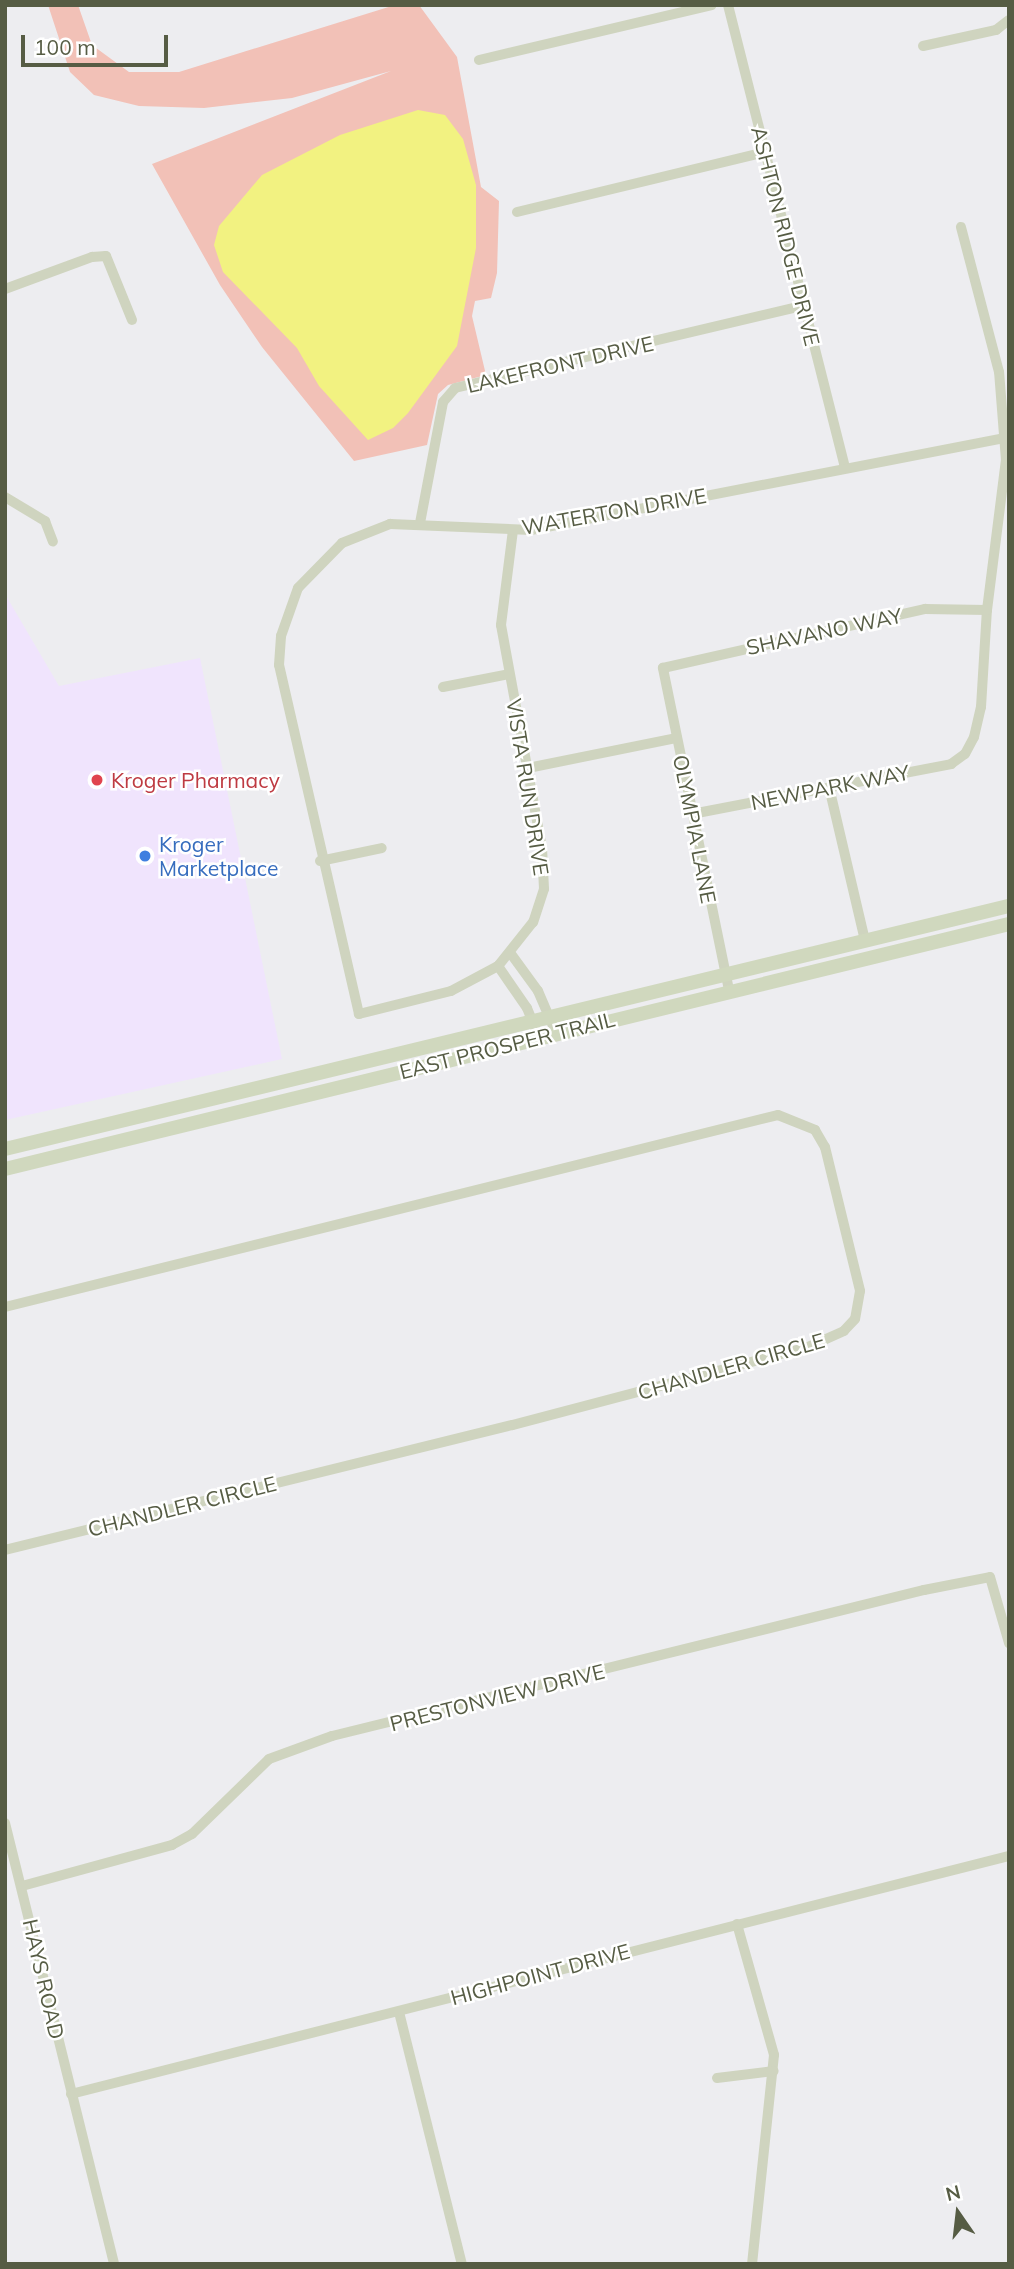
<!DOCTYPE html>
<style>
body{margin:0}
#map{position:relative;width:1014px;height:2269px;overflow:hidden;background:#ededf0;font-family:Mulish,sans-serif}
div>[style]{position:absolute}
.commercial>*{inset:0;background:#f0e4fd}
.green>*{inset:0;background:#f2c1b7}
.water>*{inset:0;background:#f2f281}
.street>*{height:10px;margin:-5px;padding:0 5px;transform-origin:5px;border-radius:5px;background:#cfd4bf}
.secondary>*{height:14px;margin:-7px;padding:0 7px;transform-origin:7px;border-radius:7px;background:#d0d8be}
.dots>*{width:19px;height:19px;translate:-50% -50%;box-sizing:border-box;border:4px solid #fff;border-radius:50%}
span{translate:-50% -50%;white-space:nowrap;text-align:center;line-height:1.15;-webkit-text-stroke:5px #fff;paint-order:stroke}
.street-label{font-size:21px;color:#565c44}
.health-label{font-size:21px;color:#be3a42}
.left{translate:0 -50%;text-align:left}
.shop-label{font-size:21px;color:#366cbe}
.frame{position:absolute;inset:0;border:7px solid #565c44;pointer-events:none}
.north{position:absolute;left:923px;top:2178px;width:70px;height:70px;-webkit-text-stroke:5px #fff;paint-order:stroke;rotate:346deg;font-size:19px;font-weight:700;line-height:28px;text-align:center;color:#565c44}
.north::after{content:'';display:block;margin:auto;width:24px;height:32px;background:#565c44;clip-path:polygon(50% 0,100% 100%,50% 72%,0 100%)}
.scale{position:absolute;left:21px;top:35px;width:147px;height:32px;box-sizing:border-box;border:4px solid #565c44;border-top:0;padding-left:9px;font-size:21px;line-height:24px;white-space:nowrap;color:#565c44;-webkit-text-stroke:5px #fff;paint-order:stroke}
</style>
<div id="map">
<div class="commercial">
<i style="clip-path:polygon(5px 594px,59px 686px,200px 658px,282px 1059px,5px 1120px)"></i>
</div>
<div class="green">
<i style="clip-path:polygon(48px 5px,78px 5px,92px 45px,129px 72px,179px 72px,395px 5px,419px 5px,457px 57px,481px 187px,499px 201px,497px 273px,491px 298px,475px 301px,472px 316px,486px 375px,448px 385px,438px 394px,427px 445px,354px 461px,262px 347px,220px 285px,152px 164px,391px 71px,292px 98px,204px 108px,139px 106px,94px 95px,70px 72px)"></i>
</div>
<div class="water">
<i style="clip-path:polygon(418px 110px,445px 115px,463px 139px,476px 185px,476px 248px,457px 346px,408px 413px,393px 428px,368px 440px,319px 386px,297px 348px,223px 272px,214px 245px,219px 226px,262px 175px,340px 135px)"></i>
</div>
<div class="street">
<i style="left:728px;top:5px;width:476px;rotate:75.8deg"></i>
<i style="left:923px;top:46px;width:75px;rotate:-12.4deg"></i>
<i style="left:996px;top:30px;width:16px;rotate:-38deg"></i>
<i style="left:479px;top:60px;width:239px;rotate:-13.3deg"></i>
<i style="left:517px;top:212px;width:255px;rotate:-13.6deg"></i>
<i style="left:5px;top:289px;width:93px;rotate:-20.2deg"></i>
<i style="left:92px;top:257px;width:14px;rotate:-4deg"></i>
<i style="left:106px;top:256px;width:69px;rotate:67.9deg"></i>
<i style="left:5px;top:497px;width:47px;rotate:31deg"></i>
<i style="left:45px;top:521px;width:22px;rotate:69deg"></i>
<i style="left:420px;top:523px;width:123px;rotate:-79.2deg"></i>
<i style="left:443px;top:402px;width:18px;rotate:-49deg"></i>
<i style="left:455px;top:388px;width:358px;rotate:-13.3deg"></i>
<i style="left:513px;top:530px;width:96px;rotate:97.2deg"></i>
<i style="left:501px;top:625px;width:227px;rotate:79.6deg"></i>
<i style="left:542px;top:848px;width:41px;rotate:87.2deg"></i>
<i style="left:544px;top:889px;width:35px;rotate:108deg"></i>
<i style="left:533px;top:922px;width:56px;rotate:128.5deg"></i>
<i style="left:498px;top:966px;width:53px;rotate:152deg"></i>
<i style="left:451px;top:991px;width:95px;rotate:166deg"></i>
<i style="left:359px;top:1014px;width:358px;rotate:-102.9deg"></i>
<i style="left:279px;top:665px;width:29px;rotate:-86deg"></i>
<i style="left:281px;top:636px;width:51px;rotate:-70.5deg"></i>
<i style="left:298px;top:588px;width:63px;rotate:-45.6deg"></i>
<i style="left:342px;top:543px;width:52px;rotate:-21.6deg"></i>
<i style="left:390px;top:524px;width:141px;rotate:2.4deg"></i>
<i style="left:531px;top:530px;width:487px;rotate:-11deg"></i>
<i style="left:443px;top:687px;width:67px;rotate:-11.1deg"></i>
<i style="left:528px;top:768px;width:152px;rotate:-11.4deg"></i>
<i style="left:829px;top:787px;width:157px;rotate:76.8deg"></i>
<i style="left:692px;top:814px;width:264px;rotate:-10.9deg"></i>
<i style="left:951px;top:764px;width:17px;rotate:-36deg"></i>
<i style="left:965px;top:754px;width:19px;rotate:-62deg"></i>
<i style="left:974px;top:737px;width:31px;rotate:-77deg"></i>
<i style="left:981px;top:707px;width:97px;rotate:-86.5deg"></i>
<i style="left:987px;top:610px;width:151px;rotate:-82.8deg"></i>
<i style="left:1006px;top:460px;width:88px;rotate:-94.5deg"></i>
<i style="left:999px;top:372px;width:150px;rotate:-104.7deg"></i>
<i style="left:320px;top:861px;width:63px;rotate:-11.8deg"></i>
<i style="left:511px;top:954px;width:46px;rotate:53.9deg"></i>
<i style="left:538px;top:991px;width:46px;rotate:66.8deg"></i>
<i style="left:498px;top:966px;width:51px;rotate:55.4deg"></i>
<i style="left:527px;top:1008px;width:31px;rotate:68deg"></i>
<i style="left:729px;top:990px;width:329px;rotate:-101.6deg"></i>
<i style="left:663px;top:668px;width:269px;rotate:-12.7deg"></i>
<i style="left:925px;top:609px;width:62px;rotate:0.9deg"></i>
<i style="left:5px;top:1307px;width:796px;rotate:-13.95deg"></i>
<i style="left:778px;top:1115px;width:40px;rotate:22deg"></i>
<i style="left:815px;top:1130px;width:20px;rotate:60deg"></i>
<i style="left:825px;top:1147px;width:148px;rotate:76.3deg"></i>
<i style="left:860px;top:1291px;width:28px;rotate:100deg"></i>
<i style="left:855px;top:1319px;width:16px;rotate:133deg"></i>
<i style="left:844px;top:1331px;width:39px;rotate:156deg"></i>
<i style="left:808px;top:1347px;width:306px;rotate:165.2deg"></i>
<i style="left:512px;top:1425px;width:522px;rotate:166.15deg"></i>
<i style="left:5px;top:1823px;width:454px;rotate:76.1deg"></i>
<i style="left:22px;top:1886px;width:156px;rotate:-15.3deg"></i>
<i style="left:172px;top:1845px;width:23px;rotate:-29deg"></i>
<i style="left:192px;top:1834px;width:107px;rotate:-44.2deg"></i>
<i style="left:269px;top:1759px;width:67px;rotate:-20.1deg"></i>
<i style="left:332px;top:1736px;width:610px;rotate:-13.85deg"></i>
<i style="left:924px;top:1590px;width:67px;rotate:-11.1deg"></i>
<i style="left:990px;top:1577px;width:69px;rotate:73.9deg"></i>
<i style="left:737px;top:1924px;width:136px;rotate:74.2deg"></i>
<i style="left:774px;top:2055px;width:210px;rotate:96deg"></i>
<i style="left:399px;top:2012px;width:260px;rotate:76deg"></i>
<i style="left:717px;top:2078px;width:57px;rotate:-7deg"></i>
<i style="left:71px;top:2094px;width:968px;rotate:-14.24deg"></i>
</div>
<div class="secondary">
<i style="left:5px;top:1149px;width:1033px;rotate:-13.61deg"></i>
<i style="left:5px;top:1169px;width:1033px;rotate:-13.71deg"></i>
</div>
<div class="dots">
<i style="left:97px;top:780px;background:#e0444e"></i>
<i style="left:145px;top:856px;background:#3f7fe0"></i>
</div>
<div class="street-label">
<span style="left:786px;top:236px;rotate:76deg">ASHTON RIDGE DRIVE</span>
<span style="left:560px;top:364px;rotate:-13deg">LAKEFRONT DRIVE</span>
<span style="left:614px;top:511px;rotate:-10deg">WATERTON DRIVE</span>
<span style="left:824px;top:631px;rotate:-12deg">SHAVANO WAY</span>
<span style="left:528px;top:787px;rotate:81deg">VISTA RUN DRIVE</span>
<span style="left:830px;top:787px;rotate:-11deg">NEWPARK WAY</span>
<span style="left:695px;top:829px;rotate:79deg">OLYMPIA LANE</span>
<span style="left:507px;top:1045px;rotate:-14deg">EAST PROSPER TRAIL</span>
<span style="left:731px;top:1366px;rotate:-16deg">CHANDLER CIRCLE</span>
<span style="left:182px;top:1506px;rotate:-14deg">CHANDLER CIRCLE</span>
<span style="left:497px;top:1697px;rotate:-14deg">PRESTONVIEW DRIVE</span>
<span style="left:540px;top:1974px;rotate:-15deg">HIGHPOINT DRIVE</span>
<span style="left:44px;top:1979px;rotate:77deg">HAYS ROAD</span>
</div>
<div class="health-label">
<span class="left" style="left:111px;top:780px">Kroger Pharmacy</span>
</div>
<div class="shop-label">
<span class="left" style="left:159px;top:856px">Kroger<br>Marketplace</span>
</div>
<div class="frame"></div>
<div class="north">N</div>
<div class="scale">100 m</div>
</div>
